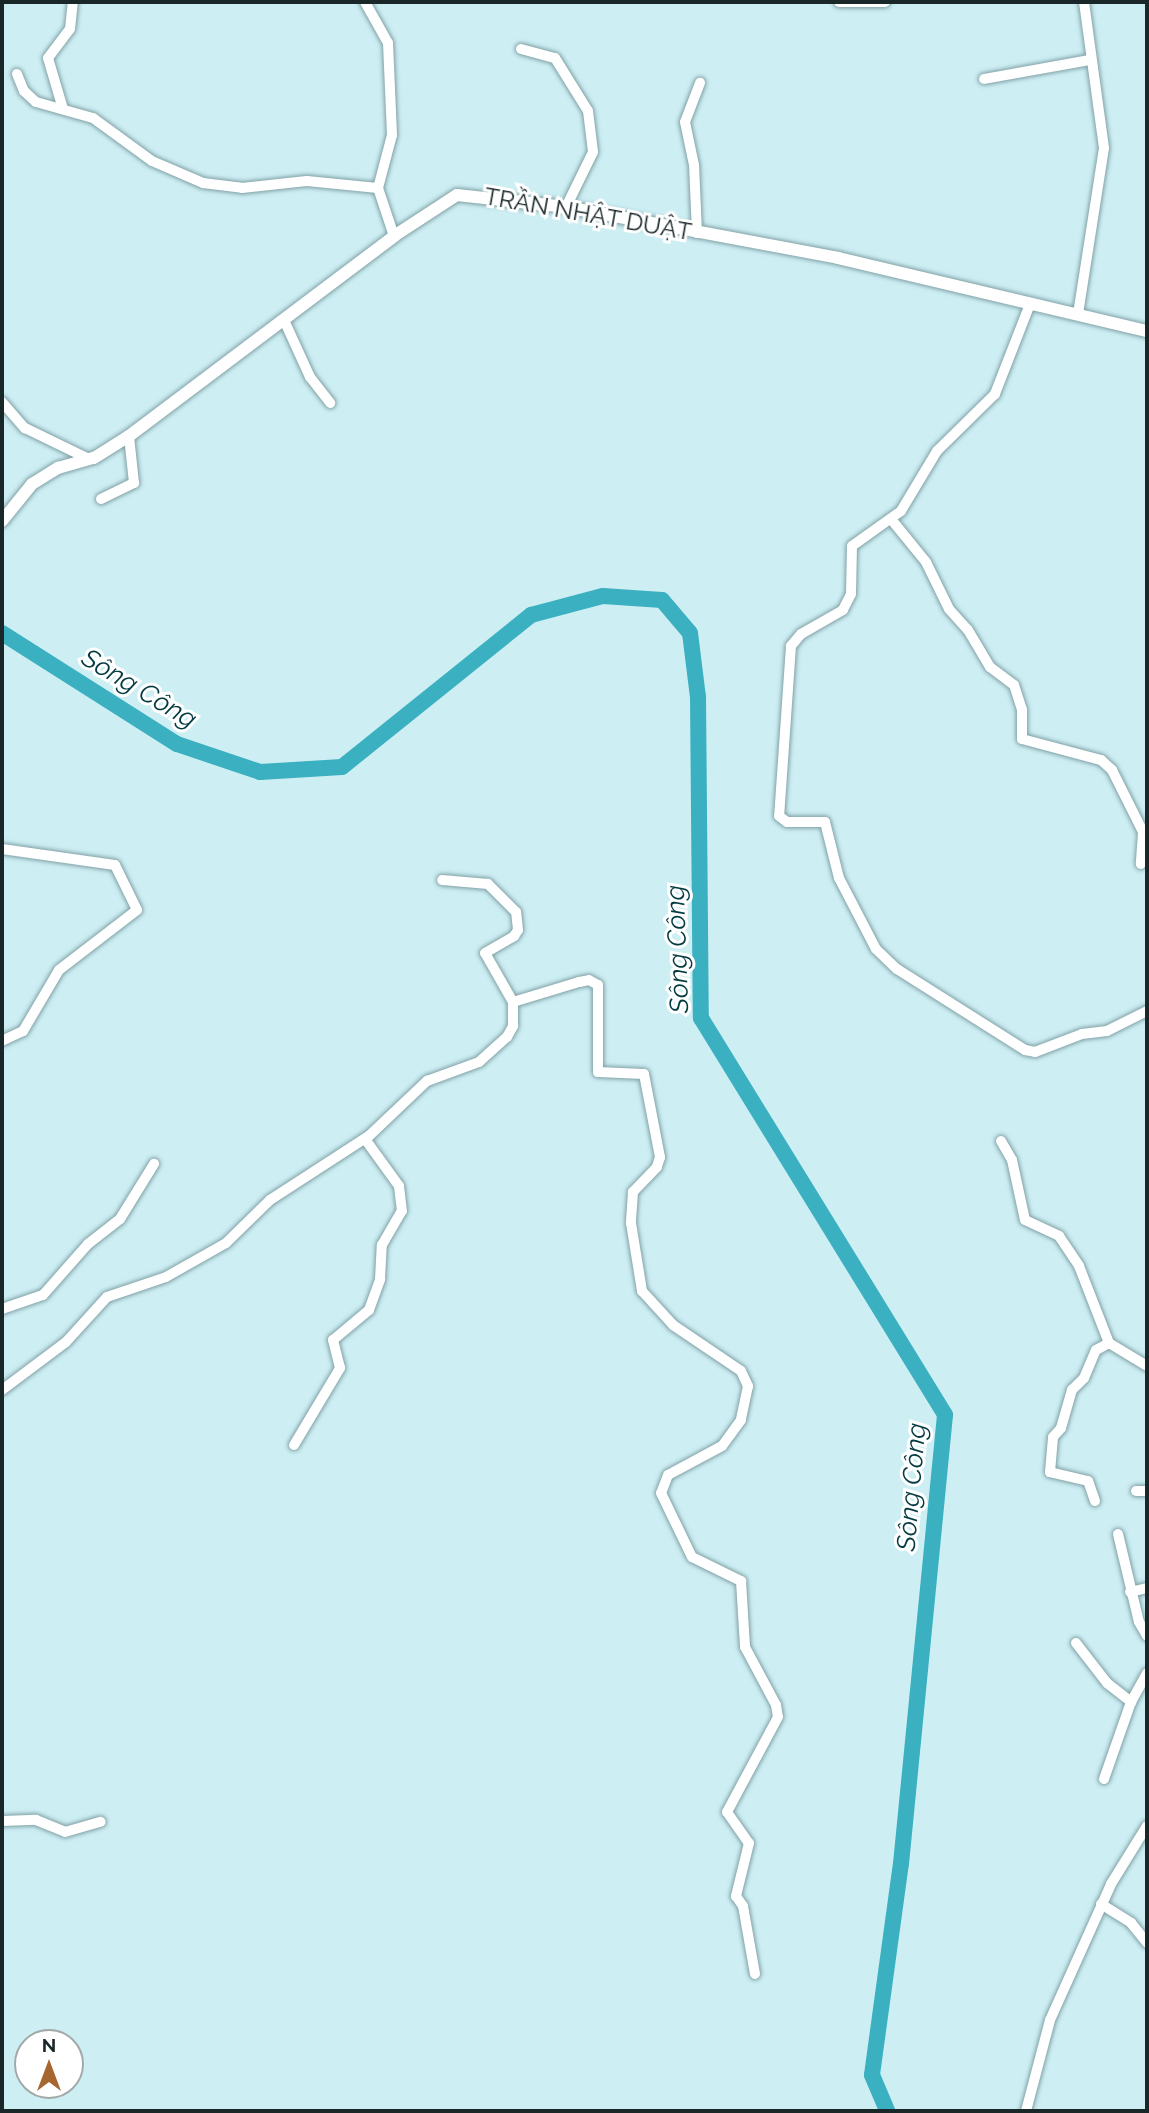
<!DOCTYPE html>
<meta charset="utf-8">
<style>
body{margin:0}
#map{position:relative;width:1149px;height:2113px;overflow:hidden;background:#cdeff4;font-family:Raleway,sans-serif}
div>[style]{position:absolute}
.river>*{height:16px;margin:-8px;padding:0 8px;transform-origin:8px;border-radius:8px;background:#3bb0c0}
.roads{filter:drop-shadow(0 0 2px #81a1a6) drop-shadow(0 0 2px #81a1a6)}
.minor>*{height:10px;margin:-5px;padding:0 5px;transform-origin:5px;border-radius:5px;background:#fff}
.major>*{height:12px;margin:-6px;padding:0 6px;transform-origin:6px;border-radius:6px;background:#fff}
span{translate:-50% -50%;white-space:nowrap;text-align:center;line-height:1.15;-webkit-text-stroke:6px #fff;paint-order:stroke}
.street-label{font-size:24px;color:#1a2729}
.water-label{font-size:26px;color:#043b42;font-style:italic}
.frame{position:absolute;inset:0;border:4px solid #1a2729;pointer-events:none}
.north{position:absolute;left:14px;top:2029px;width:70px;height:70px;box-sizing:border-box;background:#fff;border:2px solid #a3a9a9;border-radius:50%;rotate:0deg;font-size:19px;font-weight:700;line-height:28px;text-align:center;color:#1a2729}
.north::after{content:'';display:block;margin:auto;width:24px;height:32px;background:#a6662f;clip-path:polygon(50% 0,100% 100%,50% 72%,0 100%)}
</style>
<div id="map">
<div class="river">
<i style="left:2px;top:633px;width:207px;rotate:32.4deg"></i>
<i style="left:177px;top:744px;width:88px;rotate:18.6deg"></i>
<i style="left:260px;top:772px;width:82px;rotate:-3.5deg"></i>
<i style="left:342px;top:767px;width:243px;rotate:-38.8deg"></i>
<i style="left:531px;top:615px;width:74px;rotate:-14.8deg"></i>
<i style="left:603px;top:596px;width:59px;rotate:3.9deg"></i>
<i style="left:662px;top:600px;width:43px;rotate:49.7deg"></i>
<i style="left:690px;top:633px;width:64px;rotate:82.9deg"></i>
<i style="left:698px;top:697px;width:321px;rotate:89.5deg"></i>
<i style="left:701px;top:1018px;width:466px;rotate:58.4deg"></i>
<i style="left:945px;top:1415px;width:450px;rotate:95.6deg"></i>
<i style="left:901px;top:1863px;width:214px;rotate:97.8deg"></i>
<i style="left:872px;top:2075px;width:39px;rotate:67deg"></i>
</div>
<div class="roads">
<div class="minor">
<i style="left:365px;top:2px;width:47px;rotate:60.7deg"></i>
<i style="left:388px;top:43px;width:92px;rotate:87.5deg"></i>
<i style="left:392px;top:135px;width:55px;rotate:104.8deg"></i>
<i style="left:378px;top:188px;width:51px;rotate:71.6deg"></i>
<i style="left:839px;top:2px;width:46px"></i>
<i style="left:521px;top:49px;width:35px;rotate:15deg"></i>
<i style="left:555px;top:58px;width:62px;rotate:58.1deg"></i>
<i style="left:588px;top:111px;width:41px;rotate:83deg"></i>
<i style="left:593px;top:152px;width:61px;rotate:116.1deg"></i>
<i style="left:17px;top:74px;width:18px;rotate:68deg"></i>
<i style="left:24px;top:91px;width:16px;rotate:43deg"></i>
<i style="left:36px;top:102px;width:59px;rotate:15.7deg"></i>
<i style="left:93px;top:118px;width:73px;rotate:36.1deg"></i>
<i style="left:152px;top:161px;width:56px;rotate:23.3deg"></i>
<i style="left:203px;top:183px;width:39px;rotate:7deg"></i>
<i style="left:242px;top:188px;width:65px;rotate:-6.1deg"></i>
<i style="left:307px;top:181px;width:71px;rotate:5.6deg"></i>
<i style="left:984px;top:79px;width:108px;rotate:-10.2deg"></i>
<i style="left:63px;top:109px;width:53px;rotate:-106.4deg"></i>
<i style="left:48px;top:58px;width:36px;rotate:-53deg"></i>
<i style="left:70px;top:29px;width:27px;rotate:-84deg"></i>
<i style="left:697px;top:233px;width:68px;rotate:-92.5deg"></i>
<i style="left:694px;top:165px;width:44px;rotate:-101.8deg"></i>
<i style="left:685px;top:122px;width:42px;rotate:-69deg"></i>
<i style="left:1030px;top:304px;width:97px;rotate:111.3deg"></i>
<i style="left:995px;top:394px;width:81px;rotate:135.5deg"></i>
<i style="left:937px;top:451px;width:70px;rotate:121deg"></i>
<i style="left:901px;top:511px;width:60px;rotate:144.5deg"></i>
<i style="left:852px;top:546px;width:48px;rotate:91.2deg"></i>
<i style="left:851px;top:594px;width:18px;rotate:117deg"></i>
<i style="left:843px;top:610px;width:48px;rotate:150.3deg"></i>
<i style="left:801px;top:634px;width:16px;rotate:130deg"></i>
<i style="left:791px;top:646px;width:170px;rotate:94deg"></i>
<i style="left:779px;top:816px;width:10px;rotate:37deg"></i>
<i style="left:787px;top:822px;width:38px"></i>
<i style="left:825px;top:822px;width:58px;rotate:76deg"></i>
<i style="left:839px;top:878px;width:80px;rotate:62.5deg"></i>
<i style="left:876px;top:949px;width:29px;rotate:44deg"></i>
<i style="left:897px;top:969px;width:151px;rotate:32.3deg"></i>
<i style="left:1025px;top:1050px;width:10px;rotate:11deg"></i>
<i style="left:1035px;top:1052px;width:50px;rotate:-21deg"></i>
<i style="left:1082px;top:1034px;width:25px;rotate:-7deg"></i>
<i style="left:1107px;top:1031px;width:45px;rotate:-26.6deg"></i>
<i style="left:1078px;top:314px;width:168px;rotate:-81.1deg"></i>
<i style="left:1104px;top:148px;width:147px;rotate:-97.8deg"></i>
<i style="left:284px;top:320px;width:63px;rotate:65.5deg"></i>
<i style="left:310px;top:377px;width:33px;rotate:52deg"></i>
<i style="left:2px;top:402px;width:35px;rotate:49deg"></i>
<i style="left:25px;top:428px;width:71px;rotate:25.8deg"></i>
<i style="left:101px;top:499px;width:37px;rotate:-26deg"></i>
<i style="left:134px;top:483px;width:47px;rotate:-96.1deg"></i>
<i style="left:891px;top:519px;width:55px;rotate:50.9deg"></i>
<i style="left:926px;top:562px;width:52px;rotate:63.9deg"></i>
<i style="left:949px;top:609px;width:28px;rotate:48deg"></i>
<i style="left:968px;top:630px;width:43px;rotate:59.3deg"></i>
<i style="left:990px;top:667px;width:30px;rotate:37deg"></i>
<i style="left:1014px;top:685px;width:26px;rotate:72deg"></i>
<i style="left:1022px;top:710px;width:29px;rotate:90deg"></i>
<i style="left:1022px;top:739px;width:82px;rotate:14.9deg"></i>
<i style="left:1101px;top:760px;width:15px;rotate:42deg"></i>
<i style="left:1112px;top:770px;width:69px;rotate:63.4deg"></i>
<i style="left:1143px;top:832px;width:32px;rotate:94deg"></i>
<i style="left:2px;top:849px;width:114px;rotate:8.1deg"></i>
<i style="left:115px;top:865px;width:50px;rotate:63.9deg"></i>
<i style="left:137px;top:910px;width:98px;rotate:142.4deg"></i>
<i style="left:59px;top:970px;width:71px;rotate:120.5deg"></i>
<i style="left:23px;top:1031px;width:23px;rotate:155deg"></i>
<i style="left:513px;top:1002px;width:69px;rotate:-16.9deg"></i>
<i style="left:579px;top:982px;width:10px;rotate:-11deg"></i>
<i style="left:589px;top:980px;width:10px;rotate:29deg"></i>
<i style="left:598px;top:985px;width:87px;rotate:90deg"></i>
<i style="left:598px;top:1072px;width:46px;rotate:2.5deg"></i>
<i style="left:644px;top:1074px;width:85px;rotate:79.1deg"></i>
<i style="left:660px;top:1157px;width:10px;rotate:107deg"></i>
<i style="left:657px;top:1167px;width:35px;rotate:134deg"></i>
<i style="left:633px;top:1192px;width:31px;rotate:94deg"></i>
<i style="left:631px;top:1223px;width:69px;rotate:80.8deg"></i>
<i style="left:642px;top:1291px;width:46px;rotate:47.6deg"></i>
<i style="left:673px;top:1325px;width:82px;rotate:34.1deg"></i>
<i style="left:741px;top:1371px;width:17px;rotate:65deg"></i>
<i style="left:748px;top:1386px;width:35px;rotate:102deg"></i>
<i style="left:741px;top:1420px;width:32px;rotate:126deg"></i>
<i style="left:722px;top:1446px;width:61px;rotate:151.8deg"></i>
<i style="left:668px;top:1475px;width:19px;rotate:111deg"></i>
<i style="left:661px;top:1493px;width:71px;rotate:64.2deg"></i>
<i style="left:692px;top:1557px;width:55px;rotate:26.1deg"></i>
<i style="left:741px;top:1581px;width:66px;rotate:86.5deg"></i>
<i style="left:745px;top:1647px;width:66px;rotate:61.9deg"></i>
<i style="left:776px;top:1705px;width:12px;rotate:81deg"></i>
<i style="left:778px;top:1717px;width:108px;rotate:118.2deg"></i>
<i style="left:727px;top:1812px;width:38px;rotate:55deg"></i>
<i style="left:749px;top:1843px;width:55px;rotate:103.8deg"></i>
<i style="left:736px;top:1896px;width:12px;rotate:55deg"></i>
<i style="left:743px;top:1906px;width:69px;rotate:80deg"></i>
<i style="left:1001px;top:1141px;width:22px;rotate:60deg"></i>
<i style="left:1012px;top:1160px;width:61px;rotate:77.8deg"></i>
<i style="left:1025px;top:1220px;width:38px;rotate:25deg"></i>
<i style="left:1059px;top:1236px;width:36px;rotate:56deg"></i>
<i style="left:1079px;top:1266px;width:83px;rotate:68.7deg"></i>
<i style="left:1109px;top:1343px;width:44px;rotate:31.2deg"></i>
<i style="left:2px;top:1309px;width:43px;rotate:-18.9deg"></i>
<i style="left:43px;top:1295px;width:68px;rotate:-48.6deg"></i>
<i style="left:88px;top:1244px;width:41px;rotate:-38deg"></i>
<i style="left:120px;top:1219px;width:65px;rotate:-58.3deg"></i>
<i style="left:2px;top:1390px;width:80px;rotate:-36.9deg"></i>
<i style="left:66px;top:1342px;width:61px;rotate:-47.7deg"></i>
<i style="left:107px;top:1297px;width:62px;rotate:-18.7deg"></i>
<i style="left:166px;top:1277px;width:69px;rotate:-29.5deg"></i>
<i style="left:226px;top:1243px;width:62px;rotate:-44.3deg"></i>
<i style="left:270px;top:1200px;width:119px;rotate:-33deg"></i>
<i style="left:370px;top:1135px;width:79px;rotate:-43.5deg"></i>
<i style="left:427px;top:1081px;width:55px;rotate:-20.1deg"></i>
<i style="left:479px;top:1062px;width:38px;rotate:-42deg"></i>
<i style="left:507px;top:1037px;width:13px;rotate:-61deg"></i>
<i style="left:513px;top:1026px;width:24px;rotate:-90deg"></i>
<i style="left:513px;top:1002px;width:56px;rotate:-119.7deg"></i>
<i style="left:485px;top:953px;width:34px;rotate:-30deg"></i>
<i style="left:514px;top:936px;width:7px;rotate:-56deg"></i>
<i style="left:518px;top:930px;width:18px;rotate:-96deg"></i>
<i style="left:516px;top:912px;width:40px;rotate:-135deg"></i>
<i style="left:488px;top:884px;width:46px;rotate:-175deg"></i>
<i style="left:294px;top:1445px;width:90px;rotate:-59.1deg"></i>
<i style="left:340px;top:1368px;width:29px;rotate:-104deg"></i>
<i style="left:333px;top:1340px;width:47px;rotate:-39.8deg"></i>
<i style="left:369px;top:1310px;width:33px;rotate:-70deg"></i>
<i style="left:380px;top:1279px;width:34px;rotate:-87deg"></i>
<i style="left:382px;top:1245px;width:39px;rotate:-60deg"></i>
<i style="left:402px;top:1211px;width:25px;rotate:-97deg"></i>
<i style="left:399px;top:1186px;width:58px;rotate:-125.9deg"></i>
<i style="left:1136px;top:1491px;width:11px"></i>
<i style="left:1095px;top:1501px;width:21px;rotate:-109deg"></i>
<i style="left:1088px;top:1481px;width:39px;rotate:-167deg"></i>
<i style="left:1050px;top:1472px;width:35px;rotate:-85deg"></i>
<i style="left:1053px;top:1437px;width:12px;rotate:-48deg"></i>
<i style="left:1061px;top:1428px;width:40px;rotate:-74deg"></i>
<i style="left:1072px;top:1390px;width:17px;rotate:-45deg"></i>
<i style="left:1084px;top:1378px;width:30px;rotate:-67deg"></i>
<i style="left:1096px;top:1350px;width:15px;rotate:-28deg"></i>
<i style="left:1118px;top:1534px;width:90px;rotate:76.6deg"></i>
<i style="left:1139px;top:1622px;width:16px;rotate:60deg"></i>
<i style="left:1130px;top:1592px;width:17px;rotate:-13deg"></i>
<i style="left:1076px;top:1643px;width:51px;rotate:52.2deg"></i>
<i style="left:1107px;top:1683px;width:31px;rotate:38deg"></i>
<i style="left:1104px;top:1779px;width:82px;rotate:-70.7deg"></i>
<i style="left:1131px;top:1702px;width:33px;rotate:-61deg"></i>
<i style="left:2px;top:1821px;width:34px;rotate:-2deg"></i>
<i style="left:36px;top:1820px;width:31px;rotate:22deg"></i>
<i style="left:65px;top:1832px;width:37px;rotate:-16deg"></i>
<i style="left:1101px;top:1904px;width:36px;rotate:32deg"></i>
<i style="left:1131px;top:1923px;width:26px;rotate:51deg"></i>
<i style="left:1026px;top:2111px;width:94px;rotate:-75.2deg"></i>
<i style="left:1050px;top:2020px;width:149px;rotate:-65.8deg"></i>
<i style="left:1111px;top:1884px;width:68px;rotate:-58.2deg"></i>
</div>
<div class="major">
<i style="left:2px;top:521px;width:48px;rotate:-51deg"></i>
<i style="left:32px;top:484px;width:31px;rotate:-32deg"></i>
<i style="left:58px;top:468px;width:37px;rotate:-16deg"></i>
<i style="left:94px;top:458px;width:41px;rotate:-32.2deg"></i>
<i style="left:129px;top:436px;width:332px;rotate:-37deg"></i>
<i style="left:394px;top:236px;width:75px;rotate:-33.1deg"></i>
<i style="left:457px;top:195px;width:110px;rotate:6.3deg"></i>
<i style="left:566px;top:207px;width:277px;rotate:10.6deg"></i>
<i style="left:838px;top:258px;width:318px;rotate:13.3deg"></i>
</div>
</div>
<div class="street-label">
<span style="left:588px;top:214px;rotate:10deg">TRẦN NHẬT DUẬT</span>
</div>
<div class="water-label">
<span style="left:139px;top:689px;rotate:31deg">Sông Công</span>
<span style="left:678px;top:949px;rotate:-92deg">Sông Công</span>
<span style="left:912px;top:1487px;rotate:-85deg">Sông Công</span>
</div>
<div class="frame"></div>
<div class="north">N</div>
</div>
